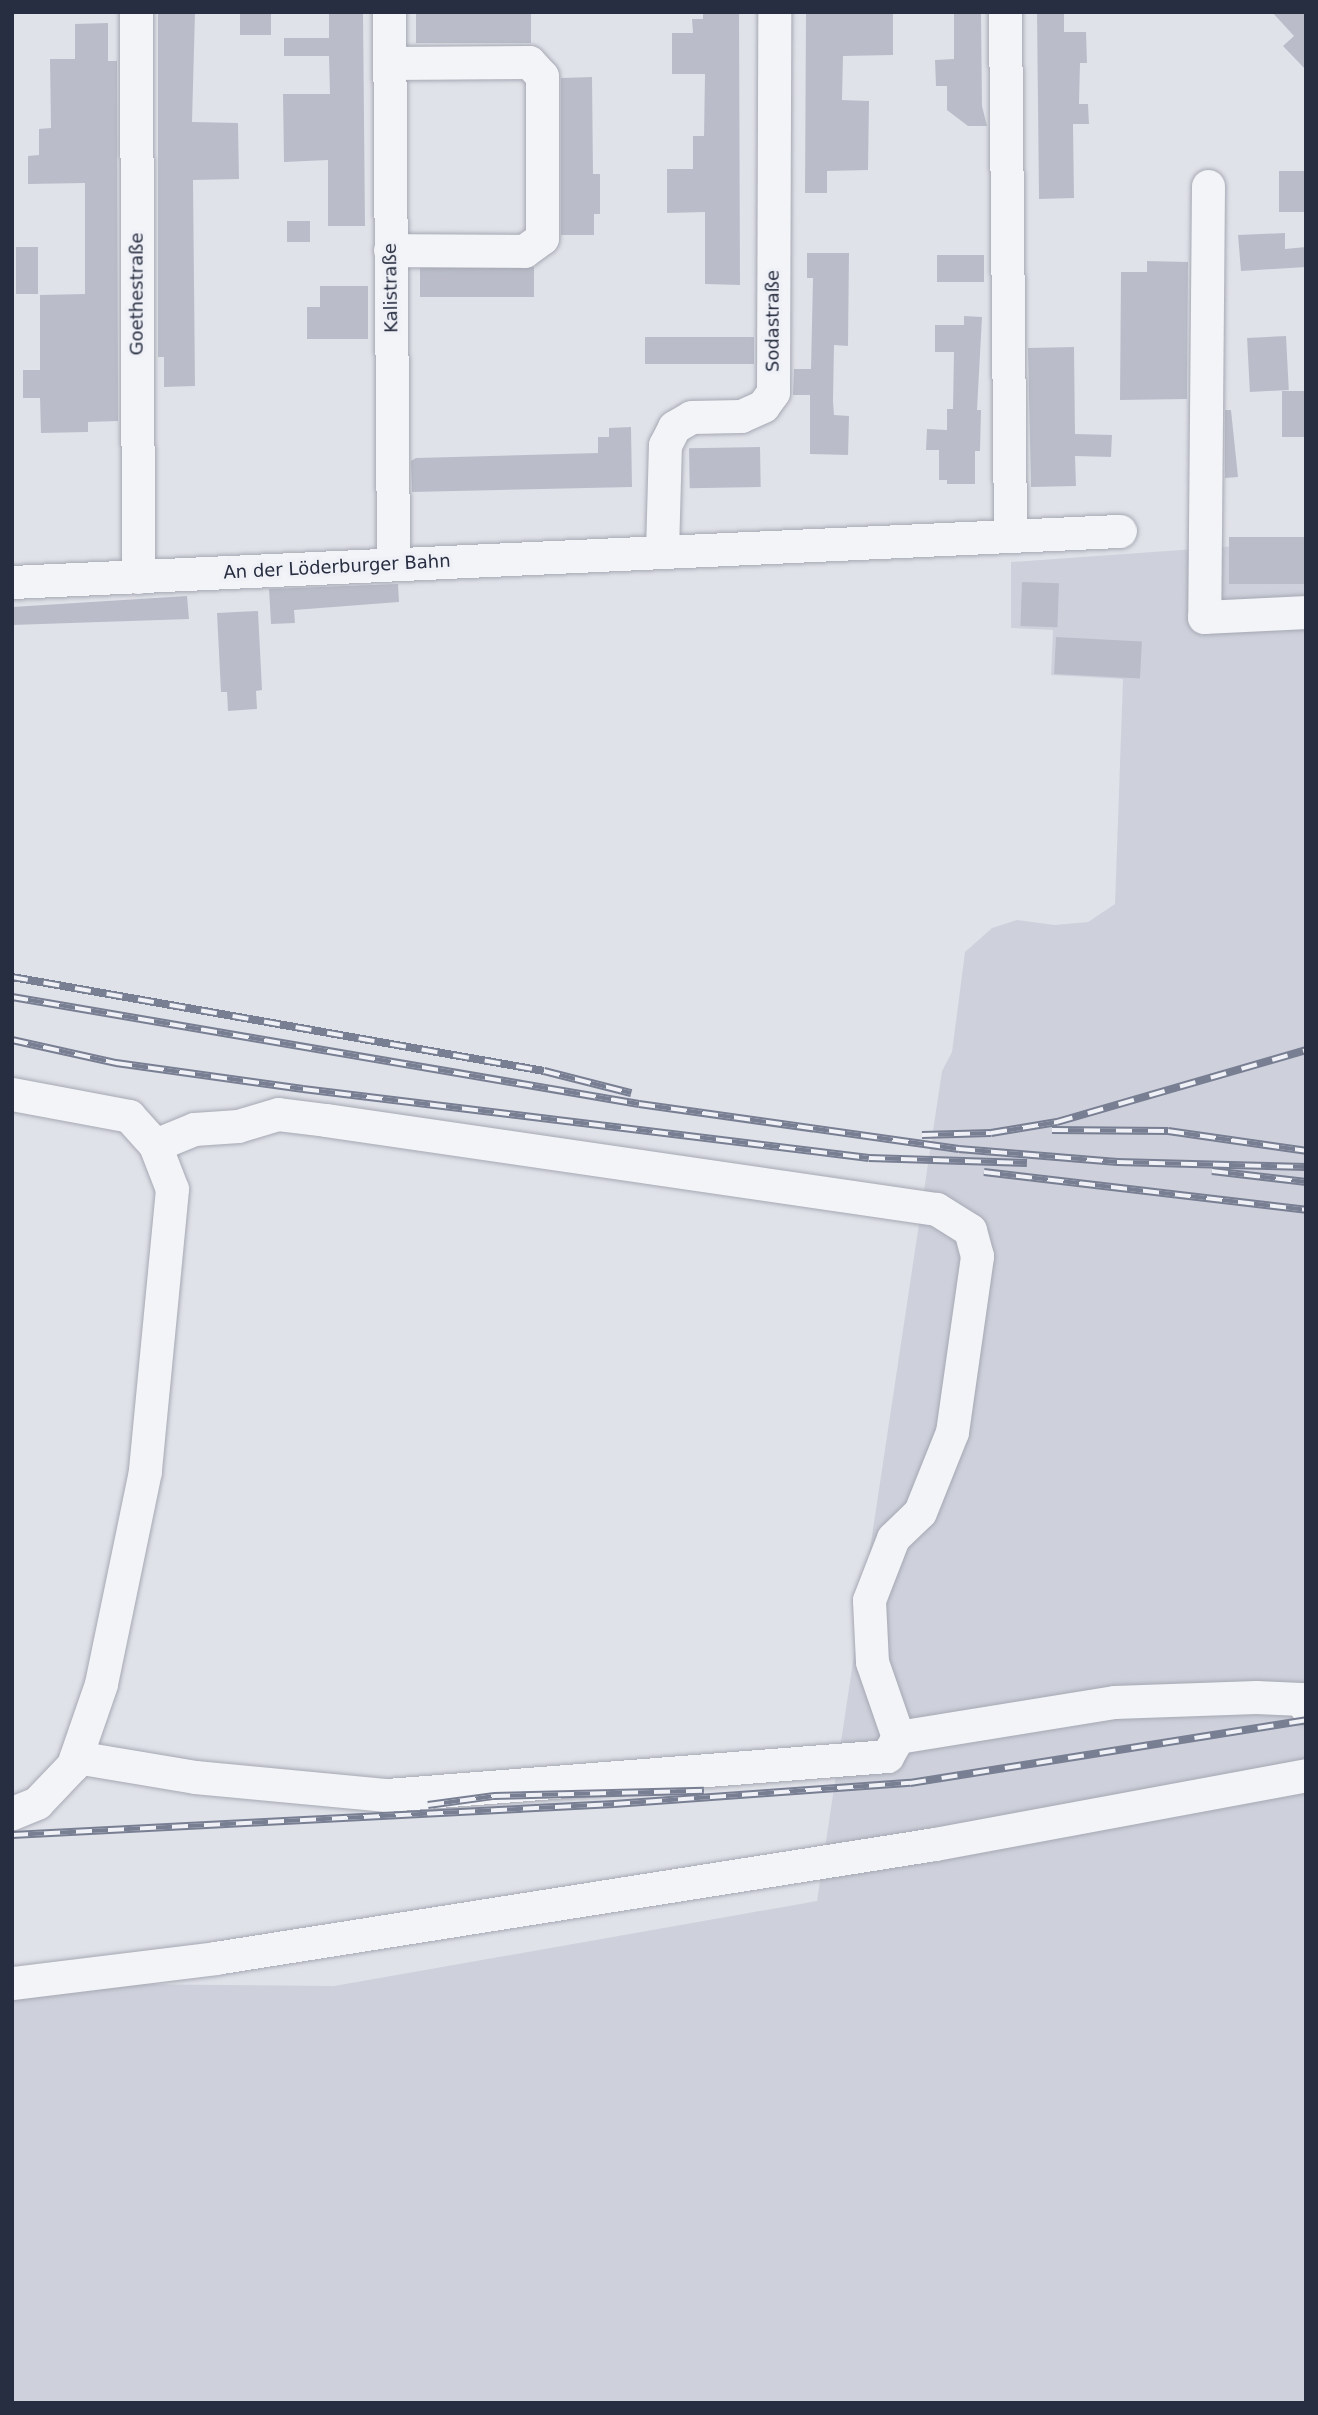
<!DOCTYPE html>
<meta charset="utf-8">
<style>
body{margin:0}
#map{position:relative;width:1318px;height:2415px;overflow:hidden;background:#e0e2e9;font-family:"DejaVu Sans",sans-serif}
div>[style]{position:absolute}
.built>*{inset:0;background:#ced1db}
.building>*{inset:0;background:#babdc9;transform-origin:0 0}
.roads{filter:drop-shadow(0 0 2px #a5a8b3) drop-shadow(0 0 2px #a5a8b3)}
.minor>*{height:33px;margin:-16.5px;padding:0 16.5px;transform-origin:16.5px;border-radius:16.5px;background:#f3f4f7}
.rail>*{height:8px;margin-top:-4px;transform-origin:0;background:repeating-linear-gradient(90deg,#eff1f7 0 16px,#797f93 0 32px);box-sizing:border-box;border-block:2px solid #797f93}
span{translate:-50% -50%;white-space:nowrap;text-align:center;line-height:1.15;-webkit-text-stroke:7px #eff1f7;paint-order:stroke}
.street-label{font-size:18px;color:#282e41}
.frame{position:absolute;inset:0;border:14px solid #282e41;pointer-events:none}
</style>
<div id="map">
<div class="built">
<i style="clip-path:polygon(1306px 541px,1306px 2403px,12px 2403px,12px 1983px,334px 1986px,817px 1901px,942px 1071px,952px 1052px,965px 952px,992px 928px,1017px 920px,1055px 925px,1088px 922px,1115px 904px,1123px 679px,1051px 675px,1053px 630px,1011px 628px,1011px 562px)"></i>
</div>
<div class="building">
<i style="clip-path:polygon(158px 12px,195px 13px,192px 122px,238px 123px,239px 179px,193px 180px,195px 386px,164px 387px,164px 357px,158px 357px)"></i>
<i style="left:240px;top:12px;width:31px;height:23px"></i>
<i style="clip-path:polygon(329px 12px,363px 12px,365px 226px,328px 226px,328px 160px,284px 162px,283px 94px,330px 94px,329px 56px,284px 56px,284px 38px,329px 38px)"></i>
<i style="left:531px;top:12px;width:31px;height:115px;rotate:90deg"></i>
<i style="clip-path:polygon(703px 12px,739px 12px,740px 285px,705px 284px,705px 212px,667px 213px,667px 169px,693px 169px,693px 136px,704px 136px,705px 74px,672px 74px,672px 33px,693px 33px,692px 19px,703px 19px)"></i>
<i style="clip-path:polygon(806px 12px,893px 12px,893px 55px,843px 56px,842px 100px,869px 101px,868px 170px,827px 171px,827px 193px,805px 193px)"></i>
<i style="clip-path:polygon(954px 12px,981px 12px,982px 106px,987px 126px,968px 126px,947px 110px,947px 86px,936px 86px,935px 60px,954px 59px)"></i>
<i style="clip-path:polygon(1037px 12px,1064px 12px,1064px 32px,1086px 32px,1087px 63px,1080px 63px,1079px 104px,1088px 104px,1089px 124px,1073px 124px,1074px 198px,1039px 199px)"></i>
<i style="clip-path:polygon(1272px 12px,1306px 12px,1306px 70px,1283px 46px,1294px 36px)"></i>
<i style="clip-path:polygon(108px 23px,108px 61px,117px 61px,118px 421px,88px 422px,88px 432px,41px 433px,40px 398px,23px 398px,23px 370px,40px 370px,40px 295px,85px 294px,85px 183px,28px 184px,28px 156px,39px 155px,39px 129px,51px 128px,50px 59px,75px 59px,75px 24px)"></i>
<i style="clip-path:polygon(592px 77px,593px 174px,600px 174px,600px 214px,594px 214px,594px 235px,561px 235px,561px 78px)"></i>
<i style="left:1306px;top:171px;width:41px;height:27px;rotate:90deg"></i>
<i style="left:287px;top:221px;width:23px;height:21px"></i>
<i style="clip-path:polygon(1285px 233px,1285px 249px,1306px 247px,1306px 267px,1241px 271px,1238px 235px)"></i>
<i style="left:16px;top:247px;width:22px;height:47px"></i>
<i style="clip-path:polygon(807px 253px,849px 253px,848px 346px,834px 345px,833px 401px,834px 415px,849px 416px,848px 455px,810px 454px,810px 395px,793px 395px,794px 369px,811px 369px,813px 278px,807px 278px)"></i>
<i style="left:984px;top:255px;width:27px;height:47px;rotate:90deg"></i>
<i style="clip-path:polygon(1147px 261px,1188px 262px,1187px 399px,1120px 400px,1121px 272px,1147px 272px)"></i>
<i style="left:534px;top:267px;width:30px;height:114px;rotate:90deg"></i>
<i style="clip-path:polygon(320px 286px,368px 286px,368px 339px,307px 339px,307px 307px,320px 307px)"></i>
<i style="clip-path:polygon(964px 316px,982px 317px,977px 410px,981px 410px,980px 451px,975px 451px,975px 484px,947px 484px,947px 480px,939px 480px,939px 450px,926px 450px,927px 429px,947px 430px,947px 409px,953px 409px,954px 352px,935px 352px,935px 325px,964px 325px)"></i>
<i style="left:1286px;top:336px;width:54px;height:39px;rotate:87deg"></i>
<i style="left:754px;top:337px;width:27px;height:109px;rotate:90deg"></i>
<i style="clip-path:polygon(1074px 347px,1075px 434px,1112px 435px,1111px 457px,1075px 456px,1076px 486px,1031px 487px,1028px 348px)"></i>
<i style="left:1306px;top:391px;width:46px;height:24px;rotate:90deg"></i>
<i style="clip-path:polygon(1225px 410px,1231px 410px,1238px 477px,1225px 478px)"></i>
<i style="clip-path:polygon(631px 427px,632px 487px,412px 492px,411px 461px,416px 458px,598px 453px,598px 437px,609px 437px,609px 428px)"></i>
<i style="left:760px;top:447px;width:40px;height:71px;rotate:89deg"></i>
<i style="left:1306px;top:537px;width:47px;height:77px;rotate:90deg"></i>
<i style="left:1022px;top:582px;width:37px;height:44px;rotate:2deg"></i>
<i style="clip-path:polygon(398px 584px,399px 602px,294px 610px,295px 623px,271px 624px,269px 589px)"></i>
<i style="clip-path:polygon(187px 596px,189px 619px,12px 625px,12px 607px)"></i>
<i style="clip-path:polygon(258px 611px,262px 690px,256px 691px,257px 709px,228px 711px,227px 692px,221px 692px,217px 613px)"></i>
<i style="left:1056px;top:637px;width:86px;height:37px;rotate:3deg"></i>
</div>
<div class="roads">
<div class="minor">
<i style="left:136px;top:12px;width:565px;rotate:89.8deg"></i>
<i style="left:389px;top:12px;width:552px;rotate:89.58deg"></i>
<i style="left:1005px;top:12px;width:523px;rotate:89.45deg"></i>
<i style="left:389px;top:63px;width:140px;rotate:-0.4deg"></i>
<i style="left:529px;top:62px;width:19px;rotate:47deg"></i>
<i style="left:542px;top:76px;width:162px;rotate:90deg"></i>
<i style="left:542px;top:238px;width:22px;rotate:144deg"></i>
<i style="left:524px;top:251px;width:134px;rotate:-179.6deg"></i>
<i style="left:1208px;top:186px;width:431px;rotate:90.5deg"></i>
<i style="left:1204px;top:617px;width:102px;rotate:-2.8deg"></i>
<i style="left:662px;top:551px;width:106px;rotate:-88.4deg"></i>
<i style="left:665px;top:445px;width:20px;rotate:-63deg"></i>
<i style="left:674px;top:427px;width:20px;rotate:-30deg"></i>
<i style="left:691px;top:417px;width:50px;rotate:-1.1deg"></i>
<i style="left:741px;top:416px;width:24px;rotate:-24deg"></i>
<i style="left:763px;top:406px;width:17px;rotate:-54deg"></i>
<i style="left:773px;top:392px;width:380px;rotate:-89.8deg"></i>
<i style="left:12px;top:582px;width:1109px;rotate:-2.64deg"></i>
<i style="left:12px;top:1094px;width:119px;rotate:10.6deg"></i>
<i style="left:129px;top:1116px;width:39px;rotate:48deg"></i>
<i style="left:155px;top:1145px;width:47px;rotate:68.9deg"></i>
<i style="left:172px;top:1189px;width:283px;rotate:95.5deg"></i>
<i style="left:145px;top:1471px;width:217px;rotate:101.7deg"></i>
<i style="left:101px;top:1684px;width:86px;rotate:109.1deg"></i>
<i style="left:73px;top:1765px;width:52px;rotate:133.5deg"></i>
<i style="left:37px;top:1803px;width:27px;rotate:158deg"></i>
<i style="left:898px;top:1737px;width:219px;rotate:-9.2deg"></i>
<i style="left:1114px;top:1702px;width:142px;rotate:-2deg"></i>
<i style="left:1256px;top:1697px;width:45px;rotate:2.5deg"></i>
<i style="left:1301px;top:1699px;width:9px;rotate:58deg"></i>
<i style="left:76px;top:1757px;width:121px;rotate:9.5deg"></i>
<i style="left:195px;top:1777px;width:193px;rotate:5.4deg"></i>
<i style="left:387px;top:1795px;width:502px;rotate:-4.46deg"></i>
<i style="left:887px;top:1756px;width:22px;rotate:-60deg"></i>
<i style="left:898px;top:1737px;width:79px;rotate:-109.1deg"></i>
<i style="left:872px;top:1662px;width:62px;rotate:-92.8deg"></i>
<i style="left:869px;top:1600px;width:66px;rotate:-68.8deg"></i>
<i style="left:893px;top:1538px;width:37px;rotate:-44deg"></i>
<i style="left:920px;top:1512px;width:86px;rotate:-68.2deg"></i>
<i style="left:952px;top:1432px;width:178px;rotate:-81.9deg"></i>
<i style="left:977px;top:1256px;width:27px;rotate:-105deg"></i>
<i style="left:970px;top:1230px;width:40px;rotate:-148deg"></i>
<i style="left:936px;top:1209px;width:616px;rotate:-171.7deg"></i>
<i style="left:326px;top:1120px;width:48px;rotate:-172.9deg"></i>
<i style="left:278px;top:1114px;width:42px;rotate:163.3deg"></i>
<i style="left:238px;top:1126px;width:44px;rotate:176.1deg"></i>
<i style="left:194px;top:1129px;width:42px;rotate:157.7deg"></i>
<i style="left:12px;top:1983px;width:205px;rotate:-7deg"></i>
<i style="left:215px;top:1958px;width:729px;rotate:-9deg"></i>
<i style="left:935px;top:1844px;width:377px;rotate:-10.5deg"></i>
</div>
</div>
<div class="rail">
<i style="left:12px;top:977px;width:540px;rotate:10.02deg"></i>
<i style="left:544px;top:1071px;width:90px;rotate:14.2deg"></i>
<i style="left:12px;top:997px;width:636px;rotate:9.68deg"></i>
<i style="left:639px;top:1104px;width:323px;rotate:8deg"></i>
<i style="left:959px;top:1149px;width:159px;rotate:4.7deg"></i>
<i style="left:1117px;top:1162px;width:189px;rotate:1.5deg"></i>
<i style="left:12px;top:1040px;width:107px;rotate:12.5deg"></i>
<i style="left:116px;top:1063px;width:189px;rotate:7.9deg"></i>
<i style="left:303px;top:1089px;width:570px;rotate:6.95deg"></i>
<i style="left:869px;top:1158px;width:158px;rotate:1.8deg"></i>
<i style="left:1052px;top:1130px;width:116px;rotate:0.5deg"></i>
<i style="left:1168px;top:1131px;width:139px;rotate:8.2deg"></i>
<i style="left:922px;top:1135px;width:69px;rotate:-1.7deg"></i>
<i style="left:991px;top:1133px;width:67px;rotate:-9.5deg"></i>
<i style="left:1057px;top:1122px;width:259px;rotate:-16.1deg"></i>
<i style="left:1212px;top:1171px;width:95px;rotate:6.7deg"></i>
<i style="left:984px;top:1172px;width:324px;rotate:6.7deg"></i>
<i style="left:428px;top:1805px;width:67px;rotate:-7.8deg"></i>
<i style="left:494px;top:1796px;width:210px;rotate:-1.4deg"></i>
<i style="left:12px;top:1835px;width:603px;rotate:-2.95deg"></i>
<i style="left:614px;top:1804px;width:297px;rotate:-4.1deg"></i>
<i style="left:910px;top:1783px;width:401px;rotate:-9deg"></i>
</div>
<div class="street-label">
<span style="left:391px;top:288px;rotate:-91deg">Kalistraße</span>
<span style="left:137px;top:294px;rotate:-90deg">Goethestraße</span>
<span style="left:773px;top:321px;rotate:-90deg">Sodastraße</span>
<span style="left:337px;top:567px;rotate:-3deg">An der Löderburger Bahn</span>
</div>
<div class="frame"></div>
</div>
